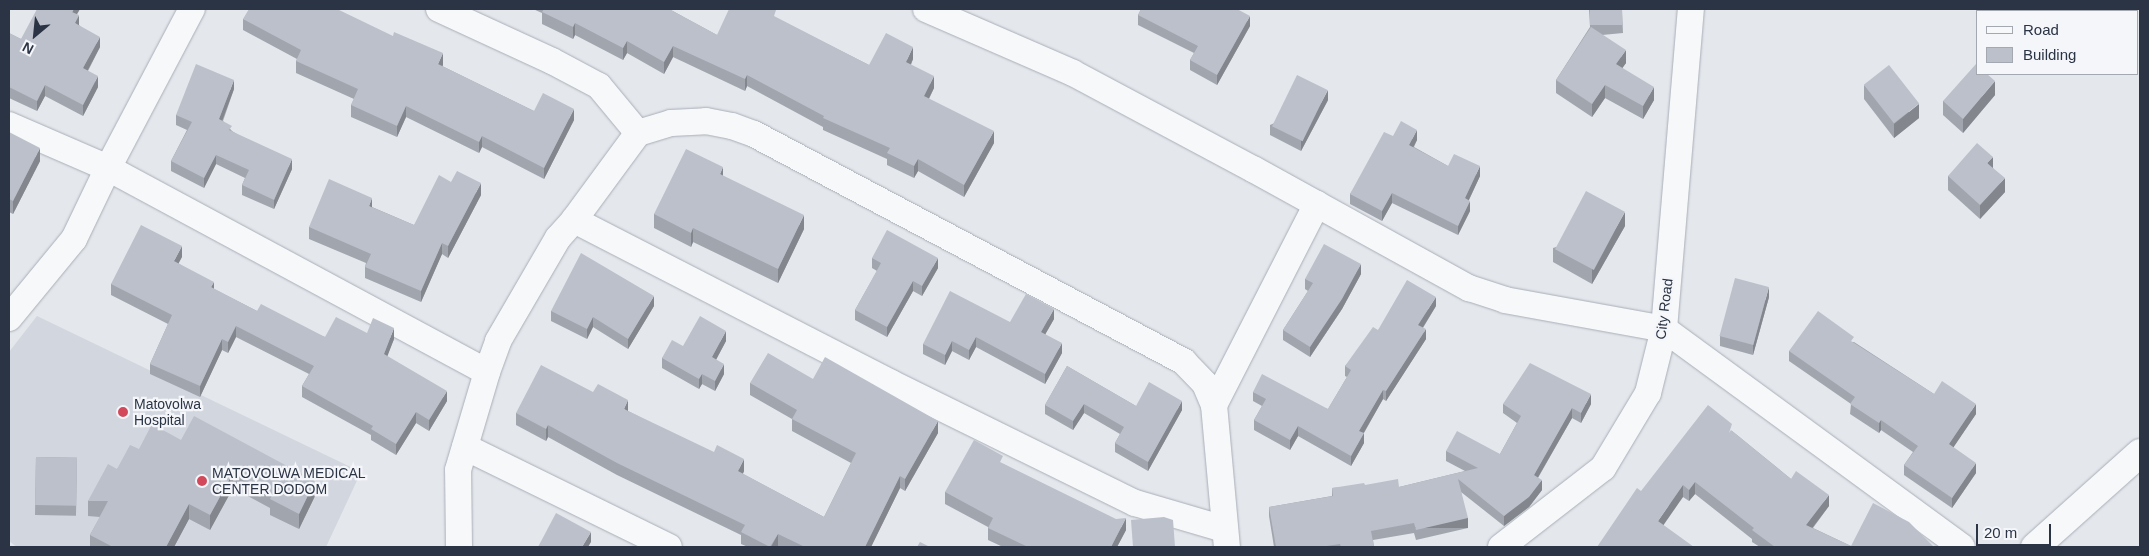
<!DOCTYPE html>
<style>
body{margin:0}
#map{position:relative;width:2149px;height:556px;overflow:hidden;background:#e4e7ec;font-family:Helvetica,sans-serif}
div>[style]{position:absolute}
.built>*{inset:0;background:#d2d6de}
.roads{filter:drop-shadow(0 0 1px #a9aeb7) drop-shadow(0 0 1px #a9aeb7)}
.minor>*{height:26px;margin:-13px;padding:0 13px;transform-origin:13px;border-radius:13px;background:#f7f8fa}
.tertiary>*{height:28px;margin:-14px;padding:0 14px;transform-origin:14px;border-radius:14px;background:#f7f8fa}
.wall>*{inset:0;background:#a1a5ae;transform-origin:0 0}
.shaded-wall>*{inset:0;background:#83868d;transform-origin:0 0}
.building>*{inset:0;background:#bbc0ca;transform-origin:0 0}
.dots>*{width:14px;height:14px;translate:-50% -50%;box-sizing:border-box;border:2px solid #f4f6f9;border-radius:50%}
span{translate:-50% -50%;white-space:nowrap;text-align:center;line-height:1.15;-webkit-text-stroke:4.5px #f4f6f9;paint-order:stroke}
.street-label{font-size:14px;color:#2b3445}
.poi-label{font-size:14px;color:#2b3445}
.left{translate:0 -50%;text-align:left}
.frame{position:absolute;inset:0;border:10px solid #2b3445;pointer-events:none}
.legend{position:absolute;left:1976px;top:10px;width:162px;height:65px;box-sizing:border-box;background:#f4f6f9;border:1px solid #a4a8b1;margin:0;padding:6px 9px;list-style:none;font-size:15px;color:#2b3445}
.legend li{display:flex;align-items:center;gap:10px;height:25px}
.legend b{width:25px;border:1px solid #a4a8b1}
.north{position:absolute;left:10px;top:10px;width:50px;height:50px;-webkit-text-stroke:4px #f4f6f9;paint-order:stroke;rotate:208deg;font-size:14px;font-weight:700;line-height:20px;text-align:center;color:#2b3445}
.north::after{content:'';display:block;margin:auto;width:18px;height:22px;background:#2b3445;clip-path:polygon(50% 0,100% 100%,50% 72%,0 100%)}
.scale{position:absolute;left:1976px;top:524px;width:75px;height:22px;box-sizing:border-box;border:2px solid #2b3445;border-top:0;padding-left:6px;font-size:15px;line-height:18px;white-space:nowrap;color:#2b3445;-webkit-text-stroke:4px #f4f6f9;paint-order:stroke}
</style>
<div id="map">
<div class="built">
<i style="clip-path:polygon(37px 316px,361px 472px,326px 547px,17px 547px,9px 541px,9px 352px)"></i>
</div>
<div class="roads">
<div class="minor">
<i style="left:439px;top:9px;width:124px;rotate:24.7deg"></i>
<i style="left:552px;top:61px;width:53px;rotate:28deg"></i>
<i style="left:599px;top:86px;width:61px;rotate:50.3deg"></i>
<i style="left:926px;top:9px;width:160px;rotate:23.5deg"></i>
<i style="left:1073px;top:73px;width:204px;rotate:28.1deg"></i>
<i style="left:1253px;top:169px;width:247px;rotate:28.9deg"></i>
<i style="left:1469px;top:288px;width:38px;rotate:18deg"></i>
<i style="left:1505px;top:300px;width:162px;rotate:10.3deg"></i>
<i style="left:1664px;top:329px;width:369px;rotate:36.2deg"></i>
<i style="left:9px;top:125px;width:108px;rotate:23.5deg"></i>
<i style="left:108px;top:168px;width:430px;rotate:28.3deg"></i>
<i style="left:574px;top:220px;width:356px;rotate:27.2deg"></i>
<i style="left:891px;top:383px;width:272px;rotate:26.2deg"></i>
<i style="left:1135px;top:503px;width:93px;rotate:16.3deg"></i>
<i style="left:9px;top:318px;width:102px;rotate:-50.6deg"></i>
<i style="left:74px;top:239px;width:79px;rotate:-64.4deg"></i>
<i style="left:108px;top:168px;width:180px;rotate:-62.2deg"></i>
<i style="left:1214px;top:405px;width:226px;rotate:-62.9deg"></i>
<i style="left:465px;top:447px;width:227px;rotate:26.1deg"></i>
<i style="left:459px;top:547px;width:77px;rotate:-90.7deg"></i>
<i style="left:458px;top:470px;width:102px;rotate:-73.5deg"></i>
<i style="left:487px;top:372px;width:33px;rotate:-70deg"></i>
<i style="left:498px;top:341px;width:119px;rotate:-59.8deg"></i>
<i style="left:558px;top:238px;width:24px;rotate:-48deg"></i>
<i style="left:574px;top:220px;width:108px;rotate:-53.7deg"></i>
<i style="left:638px;top:133px;width:34px;rotate:-17deg"></i>
<i style="left:671px;top:123px;width:35px;rotate:-3deg"></i>
<i style="left:706px;top:121px;width:26px;rotate:11deg"></i>
<i style="left:732px;top:126px;width:23px;rotate:20deg"></i>
<i style="left:754px;top:134px;width:487px;rotate:27.9deg"></i>
<i style="left:1184px;top:362px;width:30px;rotate:46deg"></i>
<i style="left:1205px;top:384px;width:23px;rotate:67deg"></i>
<i style="left:1214px;top:405px;width:143px;rotate:84.8deg"></i>
<i style="left:1501px;top:547px;width:129px;rotate:-37.8deg"></i>
<i style="left:1603px;top:468px;width:87px;rotate:-59deg"></i>
<i style="left:1648px;top:393px;width:66px;rotate:-76deg"></i>
<i style="left:1664px;top:329px;width:321px;rotate:-85.2deg"></i>
</div>
<div class="tertiary">
<i style="left:2035px;top:547px;width:141px;rotate:-41.8deg"></i>
</div>
</div>
<div class="wall">
<i style="clip-path:polygon(533px 9px,669px 9px,717px 35px,776px 18px,869px 65px,913px 59px,911px 65px,934px 88px,929px 99px,994px 143px,964px 197px,918px 171px,914px 178px,887px 165px,887px 159px,823px 130px,823px 127px,747px 86px,745px 91px,673px 57px,664px 74px,627px 53px,623px 60px,575px 35px,573px 39px,542px 24px,542px 13px)"></i>
<i style="clip-path:polygon(1141px 9px,1239px 9px,1238px 10px,1250px 26px,1217px 85px,1190px 70px,1190px 60px,1194px 53px,1138px 25px,1138px 15px)"></i>
<i style="clip-path:polygon(1589px 9px,1622px 9px,1623px 33px,1602px 35px,1626px 63px,1622px 68px,1654px 100px,1643px 119px,1605px 98px,1592px 117px,1556px 93px,1556px 80px,1590px 27px)"></i>
<i style="left:1997px;top:9px;width:65px;height:4px"></i>
<i style="clip-path:polygon(77px 14px,79px 25px,100px 47px,88px 71px,98px 87px,83px 116px,45px 96px,37px 111px,9px 98px,9px 33px,21px 39px)"></i>
<i style="clip-path:polygon(243px 19px,443px 65px,442px 66px,534px 111px,574px 120px,544px 179px,482px 147px,479px 153px,406px 117px,397px 137px,351px 117px,351px 105px,354px 99px,296px 73px,296px 61px,297px 59px,243px 30px)"></i>
<i style="clip-path:polygon(1864px 85px,1919px 118px,1894px 138px,1864px 99px)"></i>
<i style="clip-path:polygon(234px 89px,223px 121px,232px 131px,292px 169px,274px 209px,242px 195px,242px 185px,245px 178px,216px 164px,204px 188px,171px 171px,171px 161px,187px 130px,176px 125px,176px 115px)"></i>
<i style="clip-path:polygon(1995px 95px,1963px 133px,1943px 115px,1943px 101px)"></i>
<i style="clip-path:polygon(1328px 100px,1301px 151px,1270px 135px,1270px 125px)"></i>
<i style="clip-path:polygon(9px 132px,40px 161px,13px 214px,9px 212px)"></i>
<i style="clip-path:polygon(1393px 136px,1417px 140px,1414px 147px,1448px 166px,1480px 176px,1469px 200px,1470px 211px,1458px 235px,1392px 203px,1382px 221px,1350px 204px,1350px 194px)"></i>
<i style="clip-path:polygon(1993px 168px,2005px 192px,1980px 219px,1948px 190px,1948px 176px)"></i>
<i style="clip-path:polygon(723px 176px,804px 229px,778px 283px,693px 242px,691px 247px,654px 228px,654px 214px)"></i>
<i style="clip-path:polygon(451px 182px,481px 195px,448px 258px,442px 254px,421px 302px,365px 278px,365px 267px,366px 263px,309px 239px,309px 227px,372px 207px,414px 225px)"></i>
<i style="clip-path:polygon(1625px 226px,1592px 284px,1553px 262px,1553px 248px)"></i>
<i style="clip-path:polygon(182px 257px,178px 263px,214px 289px,257px 311px,325px 337px,367px 333px,394px 339px,387px 356px,447px 401px,429px 431px,416px 423px,396px 455px,371px 440px,371px 435px,302px 397px,302px 386px,309px 374px,236px 337px,228px 353px,222px 350px,200px 397px,150px 374px,150px 364px,168px 324px,111px 295px,111px 284px)"></i>
<i style="clip-path:polygon(872px 258px,938px 268px,922px 296px,913px 291px,887px 337px,855px 320px,855px 310px,877px 271px,872px 268px)"></i>
<i style="clip-path:polygon(1361px 274px,1342px 309px,1310px 357px,1283px 340px,1283px 330px,1308px 291px,1305px 289px,1305px 279px)"></i>
<i style="clip-path:polygon(1769px 297px,1753px 355px,1720px 346px,1720px 336px)"></i>
<i style="clip-path:polygon(654px 306px,628px 349px,593px 327px,587px 339px,551px 321px,551px 311px)"></i>
<i style="clip-path:polygon(1436px 306px,1423px 328px,1426px 339px,1386px 401px,1383px 399px,1364px 433px,1364px 443px,1351px 466px,1298px 436px,1290px 450px,1254px 430px,1254px 420px,1262px 406px,1253px 401px,1253px 392px,1328px 409px,1347px 377px,1345px 376px,1345px 366px,1378px 330px)"></i>
<i style="clip-path:polygon(1054px 319px,1045px 334px,1062px 353px,1045px 384px,976px 347px,969px 360px,952px 351px,945px 365px,923px 354px,923px 344px,1010px 322px)"></i>
<i style="clip-path:polygon(726px 341px,716px 360px,724px 374px,715px 391px,702px 384px,699px 389px,662px 368px,662px 358px,683px 346px)"></i>
<i style="clip-path:polygon(1854px 342px,1934px 394px,1976px 414px,1953px 447px,1976px 473px,1952px 508px,1904px 475px,1904px 465px,1913px 452px,1881px 430px,1879px 433px,1850px 414px,1851px 404px,1789px 361px,1789px 351px)"></i>
<i style="clip-path:polygon(1067px 366px,1136px 406px,1182px 410px,1148px 471px,1115px 452px,1115px 443px,1120px 434px,1084px 413px,1073px 430px,1045px 414px,1045px 405px)"></i>
<i style="clip-path:polygon(813px 379px,938px 433px,905px 491px,900px 488px,871px 547px,781px 547px,778px 546px,777px 547px,748px 547px,741px 544px,741px 535px,617px 475px,548px 437px,546px 441px,516px 425px,516px 413px,628px 411px,744px 471px,743px 474px,824px 517px,851px 463px,792px 431px,792px 419px,750px 395px,750px 383px)"></i>
<i style="clip-path:polygon(1503px 404px,1591px 404px,1581px 423px,1572px 418px,1538px 478px,1542px 490px,1529px 507px,1504px 526px,1461px 492px,1468px 528px,1416px 540px,1414px 533px,1373px 540px,1374px 547px,1274px 547px,1269px 516px,1269px 507px,1332px 496px,1332px 488px,1365px 485px,1399px 487px,1465px 471px,1446px 461px,1446px 451px,1500px 454px,1517px 423px,1503px 413px)"></i>
<i style="clip-path:polygon(1732px 431px,1791px 479px,1829px 506px,1813px 528px,1851px 546px,1934px 547px,1760px 547px,1752px 542px,1752px 539px,1695px 494px,1689px 501px,1683px 497px,1597px 547px)"></i>
<i style="clip-path:polygon(181px 440px,315px 496px,299px 529px,270px 515px,270px 508px,233px 488px,210px 530px,189px 519px,174px 547px,90px 547px,90px 535px,100px 517px,88px 516px,88px 501px,117px 469px,139px 449px)"></i>
<i style="left:36px;top:457px;width:41px;height:58px;rotate:1deg"></i>
<i style="clip-path:polygon(1003px 464px,1126px 530px,1117px 547px,1003px 547px,988px 540px,988px 527px,945px 504px,945px 492px)"></i>
</div>
<div class="shaded-wall">
<i style="clip-path:polygon(74px 9px,80px 9px,72px 23px,72px 12px)"></i>
<i style="clip-path:polygon(2051px 9px,2062px 9px,2060px 11px,2049px 11px)"></i>
<i style="clip-path:polygon(79px 15px,79px 26px,75px 23px)"></i>
<i style="clip-path:polygon(1250px 16px,1250px 26px,1217px 85px,1217px 75px)"></i>
<i style="clip-path:polygon(575px 23px,575px 35px,573px 39px,573px 27px)"></i>
<i style="clip-path:polygon(100px 37px,100px 47px,83px 79px,83px 68px)"></i>
<i style="clip-path:polygon(627px 41px,627px 53px,623px 60px,623px 48px)"></i>
<i style="clip-path:polygon(673px 46px,673px 57px,664px 74px,664px 62px)"></i>
<i style="clip-path:polygon(913px 47px,913px 59px,906px 74px,906px 62px)"></i>
<i style="clip-path:polygon(1626px 50px,1626px 63px,1616px 77px,1616px 64px)"></i>
<i style="clip-path:polygon(443px 53px,443px 65px,438px 75px,438px 64px)"></i>
<i style="clip-path:polygon(747px 75px,747px 86px,745px 91px,745px 79px)"></i>
<i style="clip-path:polygon(98px 76px,98px 87px,83px 116px,83px 105px)"></i>
<i style="clip-path:polygon(934px 76px,934px 88px,924px 108px,924px 96px)"></i>
<i style="clip-path:polygon(234px 80px,234px 89px,219px 129px,219px 119px)"></i>
<i style="clip-path:polygon(1995px 81px,1995px 95px,1963px 133px,1963px 119px)"></i>
<i style="clip-path:polygon(45px 85px,45px 96px,37px 111px,37px 101px)"></i>
<i style="clip-path:polygon(1605px 85px,1605px 98px,1592px 117px,1592px 104px)"></i>
<i style="clip-path:polygon(1654px 87px,1654px 100px,1643px 119px,1643px 106px)"></i>
<i style="clip-path:polygon(1328px 90px,1328px 100px,1301px 151px,1301px 141px)"></i>
<i style="clip-path:polygon(1919px 104px,1919px 118px,1894px 138px,1894px 124px)"></i>
<i style="clip-path:polygon(406px 106px,406px 117px,397px 137px,397px 126px)"></i>
<i style="clip-path:polygon(574px 109px,574px 120px,544px 179px,544px 168px)"></i>
<i style="clip-path:polygon(1417px 130px,1417px 140px,1409px 155px,1409px 145px)"></i>
<i style="clip-path:polygon(994px 131px,994px 143px,964px 197px,964px 185px)"></i>
<i style="clip-path:polygon(482px 136px,482px 147px,479px 153px,479px 142px)"></i>
<i style="clip-path:polygon(40px 148px,40px 161px,13px 214px,13px 201px)"></i>
<i style="clip-path:polygon(216px 155px,216px 164px,204px 188px,204px 178px)"></i>
<i style="clip-path:polygon(1993px 157px,1993px 172px,1987px 163px)"></i>
<i style="clip-path:polygon(292px 159px,292px 169px,274px 209px,274px 200px)"></i>
<i style="clip-path:polygon(918px 159px,918px 171px,914px 178px,914px 166px)"></i>
<i style="clip-path:polygon(1480px 166px,1480px 176px,1465px 208px,1465px 198px)"></i>
<i style="clip-path:polygon(723px 167px,723px 181px,720px 174px)"></i>
<i style="clip-path:polygon(2005px 178px,2005px 192px,1980px 219px,1980px 205px)"></i>
<i style="clip-path:polygon(481px 183px,481px 195px,448px 258px,448px 246px)"></i>
<i style="clip-path:polygon(1392px 193px,1392px 203px,1382px 221px,1382px 211px)"></i>
<i style="clip-path:polygon(372px 198px,372px 210px,369px 206px)"></i>
<i style="clip-path:polygon(1470px 201px,1470px 211px,1458px 235px,1458px 226px)"></i>
<i style="clip-path:polygon(1625px 212px,1625px 226px,1592px 284px,1592px 270px)"></i>
<i style="clip-path:polygon(804px 215px,804px 229px,778px 283px,778px 269px)"></i>
<i style="clip-path:polygon(693px 228px,693px 242px,691px 247px,691px 233px)"></i>
<i style="clip-path:polygon(442px 243px,442px 254px,421px 302px,421px 291px)"></i>
<i style="clip-path:polygon(182px 246px,182px 257px,174px 272px,174px 261px)"></i>
<i style="clip-path:polygon(938px 258px,938px 268px,922px 296px,922px 286px)"></i>
<i style="clip-path:polygon(1361px 264px,1361px 274px,1342px 309px,1310px 357px,1310px 347px)"></i>
<i style="clip-path:polygon(913px 281px,913px 291px,887px 337px,887px 327px)"></i>
<i style="clip-path:polygon(214px 282px,214px 292px,211px 287px)"></i>
<i style="clip-path:polygon(1769px 287px,1769px 297px,1753px 355px,1753px 345px)"></i>
<i style="clip-path:polygon(654px 296px,654px 306px,628px 349px,628px 339px)"></i>
<i style="clip-path:polygon(1436px 297px,1436px 306px,1418px 335px,1418px 325px)"></i>
<i style="clip-path:polygon(1054px 309px,1054px 319px,1041px 342px,1041px 332px)"></i>
<i style="clip-path:polygon(593px 317px,593px 327px,587px 339px,587px 329px)"></i>
<i style="clip-path:polygon(236px 326px,236px 337px,228px 353px,228px 342px)"></i>
<i style="clip-path:polygon(394px 328px,394px 339px,384px 365px,384px 354px)"></i>
<i style="clip-path:polygon(1426px 329px,1426px 339px,1386px 401px,1386px 391px)"></i>
<i style="clip-path:polygon(726px 331px,726px 341px,712px 367px,712px 357px)"></i>
<i style="clip-path:polygon(976px 337px,976px 347px,969px 360px,969px 350px)"></i>
<i style="clip-path:polygon(222px 339px,222px 350px,200px 397px,200px 386px)"></i>
<i style="clip-path:polygon(952px 341px,952px 351px,945px 365px,945px 355px)"></i>
<i style="clip-path:polygon(1062px 343px,1062px 353px,1045px 384px,1045px 374px)"></i>
<i style="clip-path:polygon(724px 364px,724px 374px,715px 391px,715px 381px)"></i>
<i style="clip-path:polygon(702px 374px,702px 384px,699px 389px,699px 379px)"></i>
<i style="clip-path:polygon(1383px 390px,1383px 399px,1359px 441px,1359px 431px)"></i>
<i style="clip-path:polygon(447px 391px,447px 401px,429px 431px,429px 420px)"></i>
<i style="clip-path:polygon(1591px 394px,1591px 404px,1581px 423px,1581px 413px)"></i>
<i style="clip-path:polygon(628px 400px,628px 412px,624px 409px)"></i>
<i style="clip-path:polygon(1182px 401px,1182px 410px,1148px 471px,1148px 462px)"></i>
<i style="clip-path:polygon(1084px 404px,1084px 413px,1073px 430px,1073px 421px)"></i>
<i style="clip-path:polygon(1976px 404px,1976px 414px,1949px 454px,1949px 444px)"></i>
<i style="clip-path:polygon(1572px 408px,1572px 418px,1534px 484px,1534px 475px)"></i>
<i style="clip-path:polygon(416px 412px,416px 423px,396px 455px,396px 444px)"></i>
<i style="clip-path:polygon(1881px 420px,1881px 430px,1879px 433px,1879px 423px)"></i>
<i style="clip-path:polygon(938px 421px,938px 433px,905px 491px,905px 479px)"></i>
<i style="clip-path:polygon(548px 425px,548px 437px,546px 441px,546px 429px)"></i>
<i style="clip-path:polygon(1298px 426px,1298px 436px,1290px 450px,1290px 440px)"></i>
<i style="clip-path:polygon(1364px 433px,1364px 443px,1351px 466px,1351px 456px)"></i>
<i style="clip-path:polygon(744px 459px,744px 471px,738px 483px,738px 471px)"></i>
<i style="clip-path:polygon(1976px 463px,1976px 473px,1952px 508px,1952px 498px)"></i>
<i style="clip-path:polygon(233px 473px,233px 488px,210px 530px,210px 515px)"></i>
<i style="clip-path:polygon(900px 476px,900px 488px,871px 547px,865px 547px)"></i>
<i style="clip-path:polygon(1542px 480px,1542px 490px,1529px 507px,1504px 526px,1504px 516px)"></i>
<i style="clip-path:polygon(315px 481px,315px 496px,299px 529px,299px 514px)"></i>
<i style="clip-path:polygon(1695px 482px,1695px 494px,1689px 501px,1689px 490px)"></i>
<i style="clip-path:polygon(1683px 485px,1683px 497px,1658px 533px,1658px 521px)"></i>
<i style="clip-path:polygon(1829px 495px,1829px 506px,1806px 536px,1806px 525px)"></i>
<i style="clip-path:polygon(189px 504px,189px 519px,174px 547px,166px 547px)"></i>
<i style="clip-path:polygon(1126px 518px,1126px 530px,1117px 547px,1111px 547px)"></i>
<i style="left:1468px;top:518px;width:10px;height:53px;rotate:90deg"></i>
<i style="clip-path:polygon(591px 532px,591px 542px,588px 547px,582px 547px)"></i>
<i style="clip-path:polygon(778px 534px,778px 546px,777px 547px,771px 547px)"></i>
</div>
<div class="building">
<i style="clip-path:polygon(37px 9px,74px 9px,72px 12px,79px 15px,75px 23px,100px 37px,83px 68px,98px 76px,83px 105px,45px 85px,37px 101px,9px 87px,9px 33px,21px 39px)"></i>
<i style="clip-path:polygon(249px 9px,337px 9px,393px 36px,394px 32px,443px 53px,438px 64px,534px 111px,543px 93px,574px 109px,544px 168px,482px 136px,479px 142px,406px 106px,397px 126px,351px 105px,358px 89px,296px 61px,301px 50px,243px 19px)"></i>
<i style="clip-path:polygon(544px 9px,669px 9px,717px 35px,729px 9px,773px 9px,776px 10px,774px 16px,869px 65px,886px 33px,913px 47px,906px 62px,934px 76px,924px 96px,994px 131px,964px 185px,918px 159px,914px 166px,887px 153px,890px 148px,823px 118px,824px 116px,747px 75px,745px 79px,673px 46px,664px 62px,627px 41px,623px 48px,575px 23px,573px 27px,542px 12px)"></i>
<i style="clip-path:polygon(1141px 9px,1237px 9px,1250px 16px,1217px 75px,1190px 60px,1198px 46px,1138px 15px)"></i>
<i style="left:1590px;top:9px;width:32px;height:16px"></i>
<i style="left:2015px;top:9px;width:36px;height:2px"></i>
<i style="clip-path:polygon(1591px 27px,1626px 50px,1616px 64px,1654px 87px,1643px 106px,1605px 85px,1592px 104px,1556px 80px)"></i>
<i style="clip-path:polygon(196px 64px,234px 80px,219px 119px,232px 126px,229px 130px,292px 159px,274px 200px,242px 185px,249px 170px,216px 155px,204px 178px,171px 161px,192px 122px,176px 115px)"></i>
<i style="clip-path:polygon(1976px 64px,1978px 66px,1978px 74px,1987px 74px,1995px 81px,1963px 119px,1943px 101px)"></i>
<i style="left:1889px;top:65px;width:49px;height:32px;rotate:52deg"></i>
<i style="left:1297px;top:75px;width:34px;height:57px;rotate:26deg"></i>
<i style="clip-path:polygon(1401px 121px,1417px 130px,1409px 145px,1448px 166px,1454px 154px,1480px 166px,1465px 198px,1470px 201px,1458px 226px,1392px 193px,1382px 211px,1350px 194px,1384px 132px,1393px 136px)"></i>
<i style="clip-path:polygon(9px 132px,40px 148px,13px 201px,9px 199px)"></i>
<i style="clip-path:polygon(1977px 143px,1993px 157px,1987px 163px,2005px 178px,1980px 205px,1948px 176px)"></i>
<i style="clip-path:polygon(686px 149px,723px 167px,720px 174px,804px 215px,778px 269px,693px 228px,691px 233px,654px 214px)"></i>
<i style="clip-path:polygon(457px 171px,481px 183px,448px 246px,442px 243px,421px 291px,365px 267px,371px 254px,309px 227px,329px 179px,372px 198px,369px 206px,414px 225px,439px 175px,451px 182px)"></i>
<i style="left:1586px;top:191px;width:44px;height:66px;rotate:28deg"></i>
<i style="clip-path:polygon(141px 225px,182px 246px,174px 261px,214px 282px,211px 287px,257px 311px,261px 304px,325px 337px,336px 317px,367px 333px,373px 318px,394px 328px,384px 354px,447px 391px,429px 420px,416px 412px,396px 444px,371px 429px,373px 426px,302px 386px,314px 366px,236px 326px,228px 342px,222px 339px,200px 386px,150px 364px,172px 315px,111px 284px)"></i>
<i style="clip-path:polygon(887px 230px,938px 258px,922px 286px,913px 281px,887px 327px,855px 310px,881px 263px,872px 258px)"></i>
<i style="clip-path:polygon(1324px 244px,1361px 264px,1342px 299px,1310px 347px,1283px 330px,1313px 283px,1305px 279px)"></i>
<i style="clip-path:polygon(581px 253px,654px 296px,628px 339px,593px 317px,587px 329px,551px 311px)"></i>
<i style="left:1735px;top:278px;width:35px;height:60px;rotate:15deg"></i>
<i style="clip-path:polygon(1407px 280px,1436px 297px,1418px 325px,1426px 329px,1386px 391px,1383px 390px,1359px 431px,1364px 433px,1351px 456px,1298px 426px,1290px 440px,1254px 420px,1266px 399px,1253px 392px,1262px 374px,1328px 409px,1351px 370px,1345px 366px,1373px 327px,1378px 330px)"></i>
<i style="clip-path:polygon(950px 291px,1010px 322px,1026px 294px,1054px 309px,1041px 332px,1062px 343px,1045px 374px,976px 337px,969px 350px,952px 341px,945px 355px,923px 344px)"></i>
<i style="clip-path:polygon(1818px 311px,1854px 337px,1851px 341px,1934px 394px,1942px 381px,1976px 404px,1949px 444px,1976px 463px,1952px 498px,1904px 465px,1918px 446px,1881px 420px,1879px 423px,1850px 404px,1855px 397px,1789px 351px)"></i>
<i style="clip-path:polygon(700px 316px,726px 331px,712px 357px,724px 364px,715px 381px,702px 374px,699px 379px,662px 358px,672px 340px,683px 346px)"></i>
<i style="clip-path:polygon(768px 353px,813px 379px,825px 357px,938px 421px,905px 479px,900px 476px,865px 547px,805px 547px,778px 534px,770px 547px,741px 532px,745px 525px,617px 463px,548px 425px,546px 429px,516px 413px,541px 365px,593px 392px,598px 384px,628px 400px,624px 409px,714px 452px,717px 445px,744px 459px,738px 471px,824px 517px,856px 453px,792px 419px,797px 410px,750px 383px)"></i>
<i style="clip-path:polygon(1530px 363px,1591px 394px,1581px 413px,1572px 408px,1534px 475px,1542px 480px,1529px 497px,1504px 516px,1458px 479px,1468px 518px,1416px 530px,1414px 523px,1371px 531px,1374px 547px,1341px 547px,1340px 544px,1320px 547px,1276px 547px,1269px 507px,1333px 496px,1332px 488px,1364px 483px,1365px 485px,1398px 479px,1399px 487px,1478px 468px,1446px 451px,1457px 431px,1500px 454px,1521px 416px,1503px 404px)"></i>
<i style="clip-path:polygon(1067px 366px,1136px 406px,1149px 382px,1182px 401px,1148px 462px,1115px 443px,1124px 427px,1084px 404px,1073px 421px,1045px 405px)"></i>
<i style="clip-path:polygon(1708px 405px,1732px 424px,1729px 433px,1731px 430px,1791px 479px,1796px 471px,1829px 495px,1806px 525px,1851px 546px,1873px 503px,1909px 522px,1934px 547px,1775px 547px,1752px 530px,1754px 528px,1695px 482px,1689px 490px,1683px 485px,1658px 521px,1694px 547px,1597px 547px,1637px 488px,1641px 491px)"></i>
<i style="clip-path:polygon(194px 416px,315px 481px,299px 514px,270px 499px,272px 495px,233px 473px,210px 515px,189px 504px,166px 547px,113px 547px,90px 535px,108px 501px,88px 501px,108px 464px,117px 469px,130px 445px,139px 449px,152px 424px,181px 440px)"></i>
<i style="clip-path:polygon(974px 440px,1003px 456px,1000px 462px,1116px 519px,1126px 518px,1111px 547px,1028px 547px,988px 528px,993px 518px,945px 492px)"></i>
<i style="left:36px;top:457px;width:41px;height:48px;rotate:1deg"></i>
<i style="clip-path:polygon(556px 513px,591px 532px,582px 547px,538px 547px)"></i>
<i style="clip-path:polygon(1164px 517px,1173px 520px,1175px 547px,1133px 547px,1131px 520px)"></i>
<i style="clip-path:polygon(920px 542px,930px 547px,917px 547px)"></i>
</div>
<div class="dots">
<i style="left:123px;top:412px;background:#d1495b"></i>
<i style="left:202px;top:481px;background:#d1495b"></i>
</div>
<div class="street-label">
<span style="left:1664px;top:309px;rotate:-83deg">City Road</span>
</div>
<div class="poi-label">
<span class="left" style="left:134px;top:412px">Matovolwa<br>Hospital</span>
<span class="left" style="left:212px;top:481px">MATOVOLWA MEDICAL<br>CENTER DODOM</span>
</div>
<div class="frame"></div>
<ul class="legend">
<li><b style="height:6px;background:#f7f8fa"></b>Road</li>
<li><b style="height:14px;background:#bbc0ca"></b>Building</li>
</ul>
<div class="north">N</div>
<div class="scale">20 m</div>
</div>
